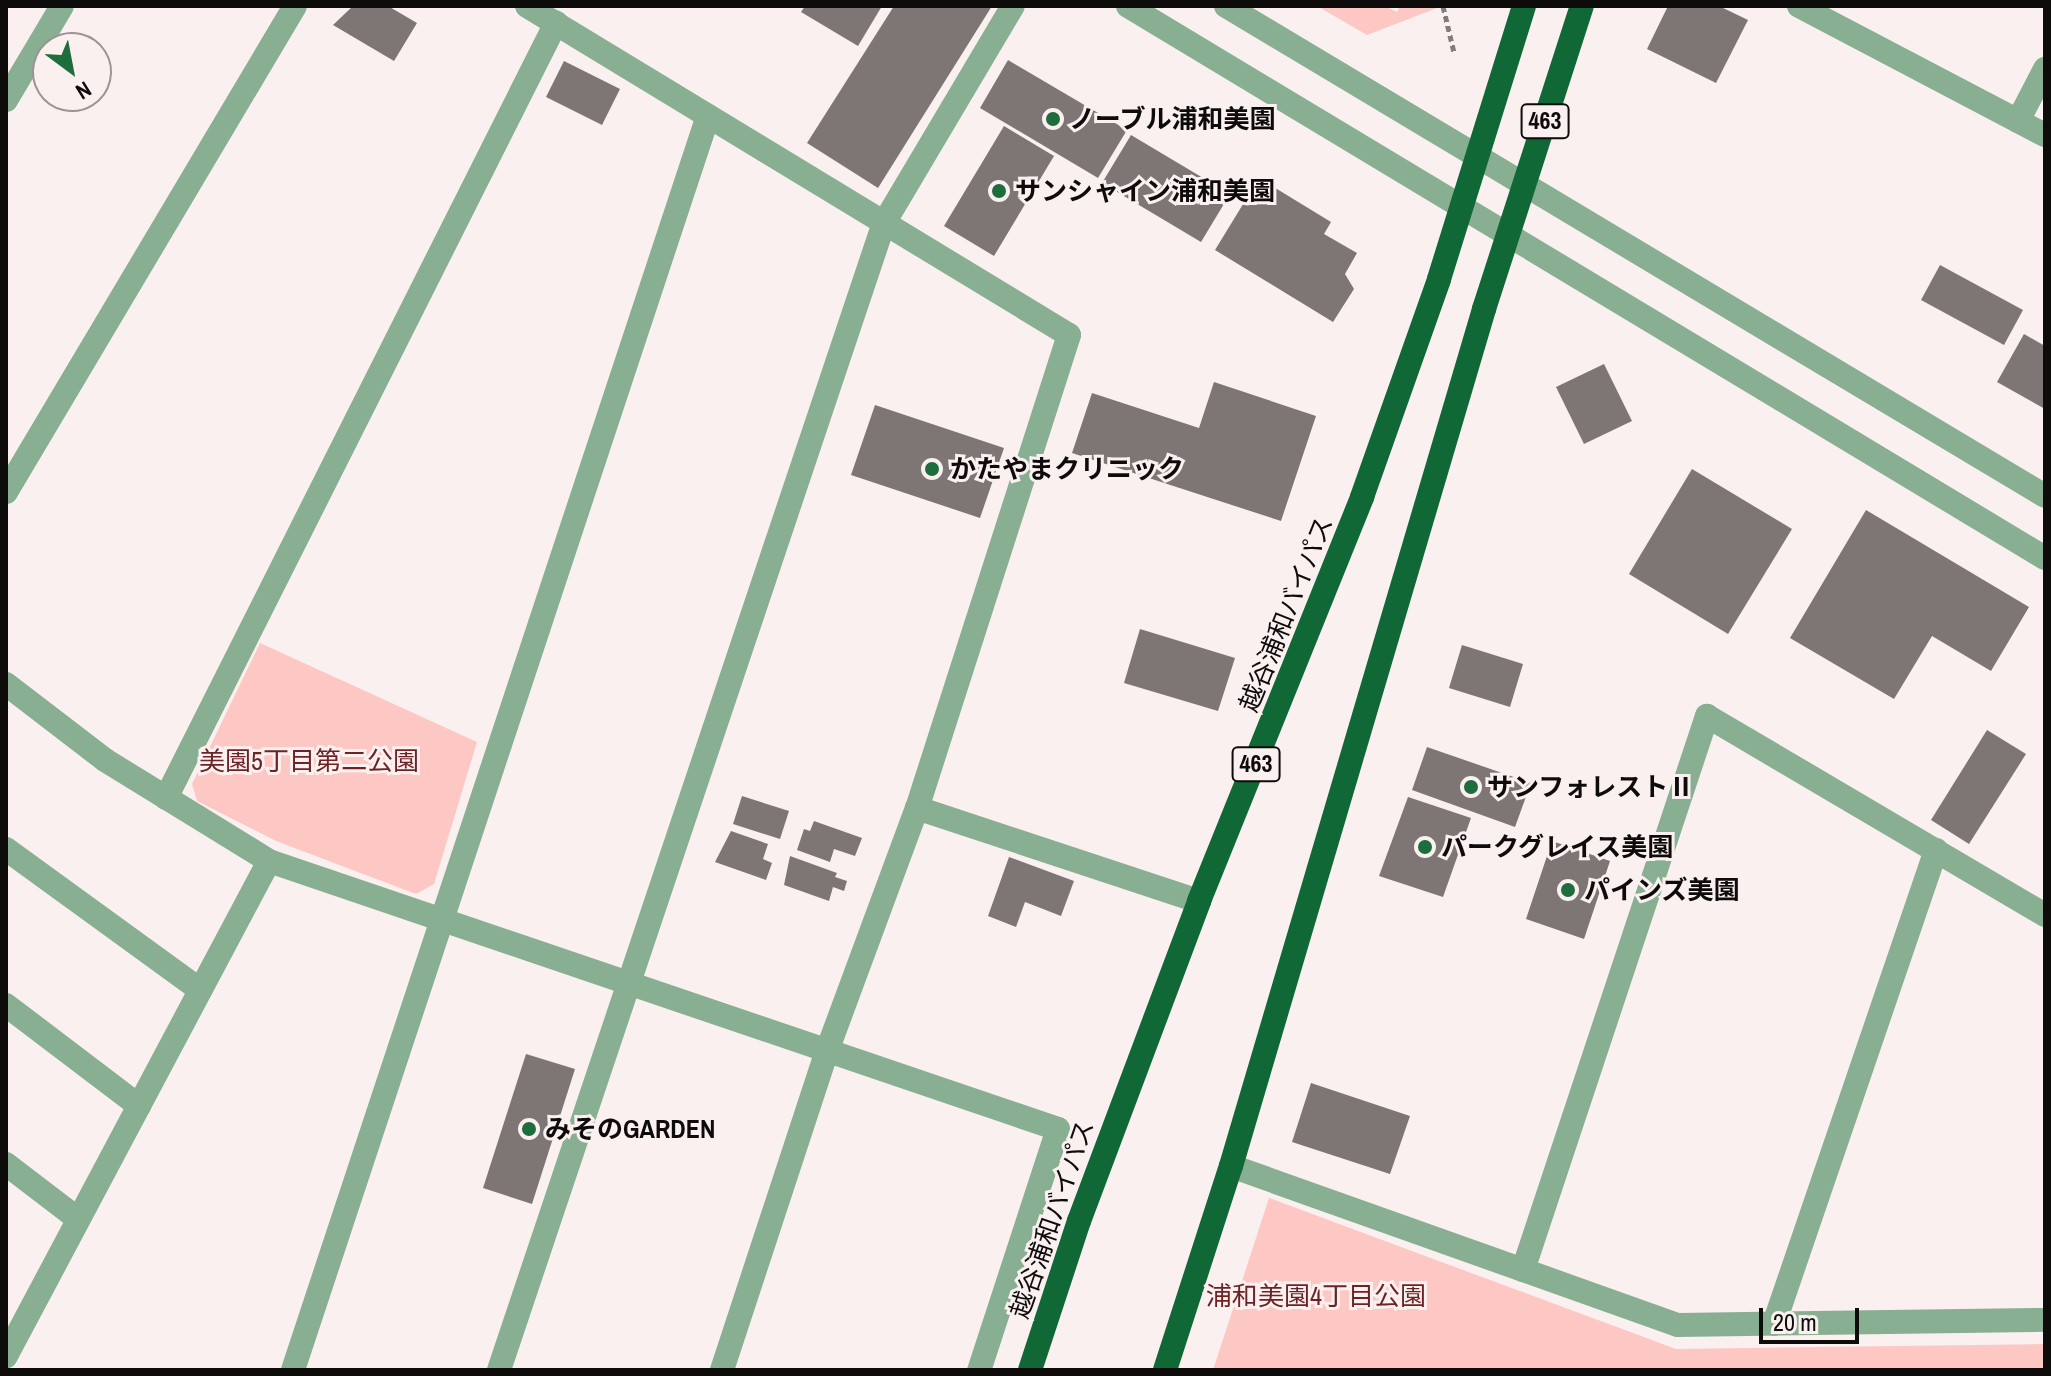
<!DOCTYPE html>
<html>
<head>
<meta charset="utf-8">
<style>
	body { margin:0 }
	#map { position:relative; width:2051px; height:1376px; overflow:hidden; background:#faf0f0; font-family:"Archivo Narrow","Noto Sans JP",sans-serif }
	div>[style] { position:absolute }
	.green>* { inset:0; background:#fdc8c4 }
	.building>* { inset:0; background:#7e7675 }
	.path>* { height:5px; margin-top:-2.5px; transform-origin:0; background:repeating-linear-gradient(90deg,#837c7c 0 6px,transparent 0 10px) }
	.minor>* { height:24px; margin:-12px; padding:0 12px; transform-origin:12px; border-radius:12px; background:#88af91 }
	.tertiary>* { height:24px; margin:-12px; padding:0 12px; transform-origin:12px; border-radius:12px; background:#88af91 }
	.trunk>* { height:24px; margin:-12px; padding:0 12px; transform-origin:12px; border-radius:12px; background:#106837 }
	.dots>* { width:22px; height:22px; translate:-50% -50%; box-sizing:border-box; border:4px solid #faf0f0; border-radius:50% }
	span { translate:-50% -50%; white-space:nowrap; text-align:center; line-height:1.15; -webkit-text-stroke:6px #faf0f0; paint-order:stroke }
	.shield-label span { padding:2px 6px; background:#faf0f0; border:2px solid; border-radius:6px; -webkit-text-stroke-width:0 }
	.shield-label { font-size:24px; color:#0e0b0b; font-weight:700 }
	.poi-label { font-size:26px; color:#0e0b0b; font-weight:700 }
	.left { translate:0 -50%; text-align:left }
	.street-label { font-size:26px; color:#0e0b0b }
	.park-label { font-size:26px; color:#6d2324 }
	.frame { position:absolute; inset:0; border:8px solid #0e0b0b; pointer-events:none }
	.north { position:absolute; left:32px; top:32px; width:80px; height:80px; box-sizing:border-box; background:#faf0f0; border:2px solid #9c9494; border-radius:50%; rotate:148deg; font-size:22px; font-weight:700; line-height:32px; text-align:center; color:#0e0b0b }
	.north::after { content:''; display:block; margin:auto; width:28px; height:36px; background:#1e6d3c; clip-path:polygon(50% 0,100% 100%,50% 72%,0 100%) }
	.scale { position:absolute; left:1759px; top:1308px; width:100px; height:36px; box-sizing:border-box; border:4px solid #0e0b0b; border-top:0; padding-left:10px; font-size:24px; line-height:28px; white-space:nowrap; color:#0e0b0b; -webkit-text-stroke:6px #faf0f0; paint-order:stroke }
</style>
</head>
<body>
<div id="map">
	<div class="green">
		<i style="clip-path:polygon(1317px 6px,1385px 6px,1397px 12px,1400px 6px,1437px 8px,1367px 35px)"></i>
		<i style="clip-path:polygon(260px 643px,477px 742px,434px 884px,416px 894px,276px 841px,197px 801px,192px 784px)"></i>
		<i style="clip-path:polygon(1269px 1198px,1676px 1349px,2045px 1344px,2045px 1370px,1213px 1370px)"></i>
	</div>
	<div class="building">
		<i style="clip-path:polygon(353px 6px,388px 6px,417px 23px,394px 61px,333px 25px)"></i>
		<i style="clip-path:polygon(805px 6px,882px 6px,858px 46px,801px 12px)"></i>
		<i style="clip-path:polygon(894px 6px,992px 6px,878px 188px,807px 143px)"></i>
		<i style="clip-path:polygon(1668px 6px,1719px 6px,1748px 20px,1716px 83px,1647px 49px)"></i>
		<i style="clip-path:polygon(1008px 60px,1127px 130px,1098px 178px,980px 108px)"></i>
		<i style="clip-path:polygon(564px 61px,620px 89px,602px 125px,546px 97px)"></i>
		<i style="clip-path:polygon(1004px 126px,1054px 156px,994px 256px,944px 226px)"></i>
		<i style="clip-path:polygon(1131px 135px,1230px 194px,1201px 242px,1102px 183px)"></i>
		<i style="clip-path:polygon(1259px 178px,1331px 222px,1324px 234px,1357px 253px,1345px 274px,1354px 289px,1333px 322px,1215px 250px)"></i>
		<i style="clip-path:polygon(1940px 265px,2023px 310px,2004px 345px,1921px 300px)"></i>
		<i style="clip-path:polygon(2024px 334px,2045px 346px,2045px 409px,1997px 382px)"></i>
		<i style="clip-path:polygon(1604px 364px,1632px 421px,1584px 444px,1556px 387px)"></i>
		<i style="clip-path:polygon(1214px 382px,1316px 416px,1281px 521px,1072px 453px,1092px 393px,1199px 428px)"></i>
		<i style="clip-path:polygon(875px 405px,1004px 448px,980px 518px,851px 475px)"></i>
		<i style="clip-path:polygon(1692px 469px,1792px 529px,1728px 634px,1629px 574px)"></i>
		<i style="clip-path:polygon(1866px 510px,2029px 607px,1991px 671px,1932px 636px,1894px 699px,1790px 638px)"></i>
		<i style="clip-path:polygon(1140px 629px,1235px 658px,1218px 711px,1124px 683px)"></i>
		<i style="clip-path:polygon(1462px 645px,1523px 664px,1510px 707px,1449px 688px)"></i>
		<i style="clip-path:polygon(1987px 730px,2026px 754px,1969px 844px,1931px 820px)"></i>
		<i style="clip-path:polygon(1427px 747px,1531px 783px,1515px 827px,1412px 790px)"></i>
		<i style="clip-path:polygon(742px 796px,789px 811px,780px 839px,733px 824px)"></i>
		<i style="clip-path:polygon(1408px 797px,1471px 818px,1443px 897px,1379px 876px)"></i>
		<i style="clip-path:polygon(814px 821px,862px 838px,855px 856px,834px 849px,830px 862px,797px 850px,804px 829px,810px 831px)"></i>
		<i style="clip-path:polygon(731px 831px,768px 844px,763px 859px,772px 863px,766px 880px,715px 862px)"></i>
		<i style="clip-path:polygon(1552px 841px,1610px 861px,1584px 939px,1526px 919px)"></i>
		<i style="clip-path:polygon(790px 856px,837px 873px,835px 877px,847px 881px,844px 891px,833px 887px,829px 901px,784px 885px)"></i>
		<i style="clip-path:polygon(1009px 857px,1074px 881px,1061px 916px,1025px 902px,1016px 927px,988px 916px)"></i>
		<i style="clip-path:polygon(526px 1054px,575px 1069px,532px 1204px,483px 1188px)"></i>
		<i style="clip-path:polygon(1311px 1083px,1410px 1116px,1390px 1174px,1292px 1142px)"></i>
	</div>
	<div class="path">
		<i style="left:1443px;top:6px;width:47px;rotate:76.6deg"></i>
	</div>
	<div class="minor">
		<i style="left:527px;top:6px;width:634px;rotate:31.26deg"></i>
		<i style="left:1069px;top:335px;width:497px;rotate:107.8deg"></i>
		<i style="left:917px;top:808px;width:297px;rotate:18.3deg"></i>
		<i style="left:1799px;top:6px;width:278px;rotate:27.7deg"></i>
		<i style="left:6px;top:100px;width:109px;rotate:-59.2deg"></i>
		<i style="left:2018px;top:121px;width:59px;rotate:-62.6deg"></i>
		<i style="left:6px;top:492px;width:565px;rotate:-59.26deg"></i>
		<i style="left:6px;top:684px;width:125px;rotate:37.5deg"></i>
		<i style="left:105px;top:760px;width:193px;rotate:31.6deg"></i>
		<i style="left:269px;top:861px;width:561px;rotate:117.98deg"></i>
		<i style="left:166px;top:798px;width:868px;rotate:-63.29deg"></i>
		<i style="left:6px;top:849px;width:240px;rotate:36deg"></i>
		<i style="left:269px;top:861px;width:833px;rotate:18.76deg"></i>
		<i style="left:1058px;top:1129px;width:254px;rotate:108.1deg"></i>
		<i style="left:6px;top:1005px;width:167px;rotate:37.2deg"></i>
		<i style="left:6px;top:1164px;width:91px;rotate:37.4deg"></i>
		<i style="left:1231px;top:1166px;width:474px;rotate:19.6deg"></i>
		<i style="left:1678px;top:1325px;width:367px;rotate:-0.8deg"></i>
		<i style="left:1523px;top:1270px;width:584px;rotate:-71.63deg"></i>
		<i style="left:1707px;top:716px;width:392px;rotate:30.5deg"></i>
		<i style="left:1774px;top:1324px;width:501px;rotate:-71.13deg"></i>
		<i style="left:293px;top:1370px;width:1321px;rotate:-71.69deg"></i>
		<i style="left:499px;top:1370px;width:1210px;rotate:-71.45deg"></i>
		<i style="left:884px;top:223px;width:252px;rotate:-59.3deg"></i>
		<i style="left:722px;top:1370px;width:336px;rotate:-71.8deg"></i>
		<i style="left:827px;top:1051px;width:259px;rotate:-69.7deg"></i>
	</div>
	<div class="tertiary">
		<i style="left:1128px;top:6px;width:1070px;rotate:31.05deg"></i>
		<i style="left:1226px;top:6px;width:954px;rotate:30.89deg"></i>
	</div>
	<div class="trunk">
		<i style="left:1030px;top:1370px;width:157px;rotate:-71.8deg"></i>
		<i style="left:1079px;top:1221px;width:342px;rotate:-69.4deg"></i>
		<i style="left:1199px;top:901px;width:436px;rotate:-68deg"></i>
		<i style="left:1362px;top:497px;width:231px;rotate:-70.5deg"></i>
		<i style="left:1439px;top:279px;width:286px;rotate:-72.7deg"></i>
		<i style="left:1165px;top:1370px;width:214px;rotate:-72.1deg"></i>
		<i style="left:1231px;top:1166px;width:894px;rotate:-73.55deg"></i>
		<i style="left:1484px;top:309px;width:318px;rotate:-72.1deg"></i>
	</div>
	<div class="dots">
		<i style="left:1053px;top:119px;background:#1e6d3c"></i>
		<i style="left:999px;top:191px;background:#1e6d3c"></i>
		<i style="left:932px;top:469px;background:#1e6d3c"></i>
		<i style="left:1471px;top:787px;background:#1e6d3c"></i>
		<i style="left:1425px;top:847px;background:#1e6d3c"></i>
		<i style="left:1568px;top:890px;background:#1e6d3c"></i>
		<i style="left:529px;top:1129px;background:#1e6d3c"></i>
	</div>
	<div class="shield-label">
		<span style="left:1545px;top:121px">463</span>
		<span style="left:1256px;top:764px">463</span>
	</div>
	<div class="poi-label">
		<span class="left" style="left:1069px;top:119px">ノーブル浦和美園</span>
		<span class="left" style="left:1015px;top:191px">サンシャイン浦和美園</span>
		<span class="left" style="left:950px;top:469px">かたやまクリニック</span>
		<span class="left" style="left:1487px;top:787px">サンフォレストⅡ</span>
		<span class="left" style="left:1441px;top:847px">パークグレイス美園</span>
		<span class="left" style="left:1584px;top:890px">パインズ美園</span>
		<span class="left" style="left:545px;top:1129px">みそのGARDEN</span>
	</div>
	<div class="street-label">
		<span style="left:1286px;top:614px;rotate:-68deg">越谷浦和バイパス</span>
		<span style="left:1052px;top:1219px;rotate:-71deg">越谷浦和バイパス</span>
	</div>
	<div class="park-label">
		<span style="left:309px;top:761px">美園5丁目第二公園</span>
		<span style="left:1316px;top:1296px">浦和美園4丁目公園</span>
	</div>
	<div class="frame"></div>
	<div class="north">N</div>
	<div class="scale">20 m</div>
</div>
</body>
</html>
